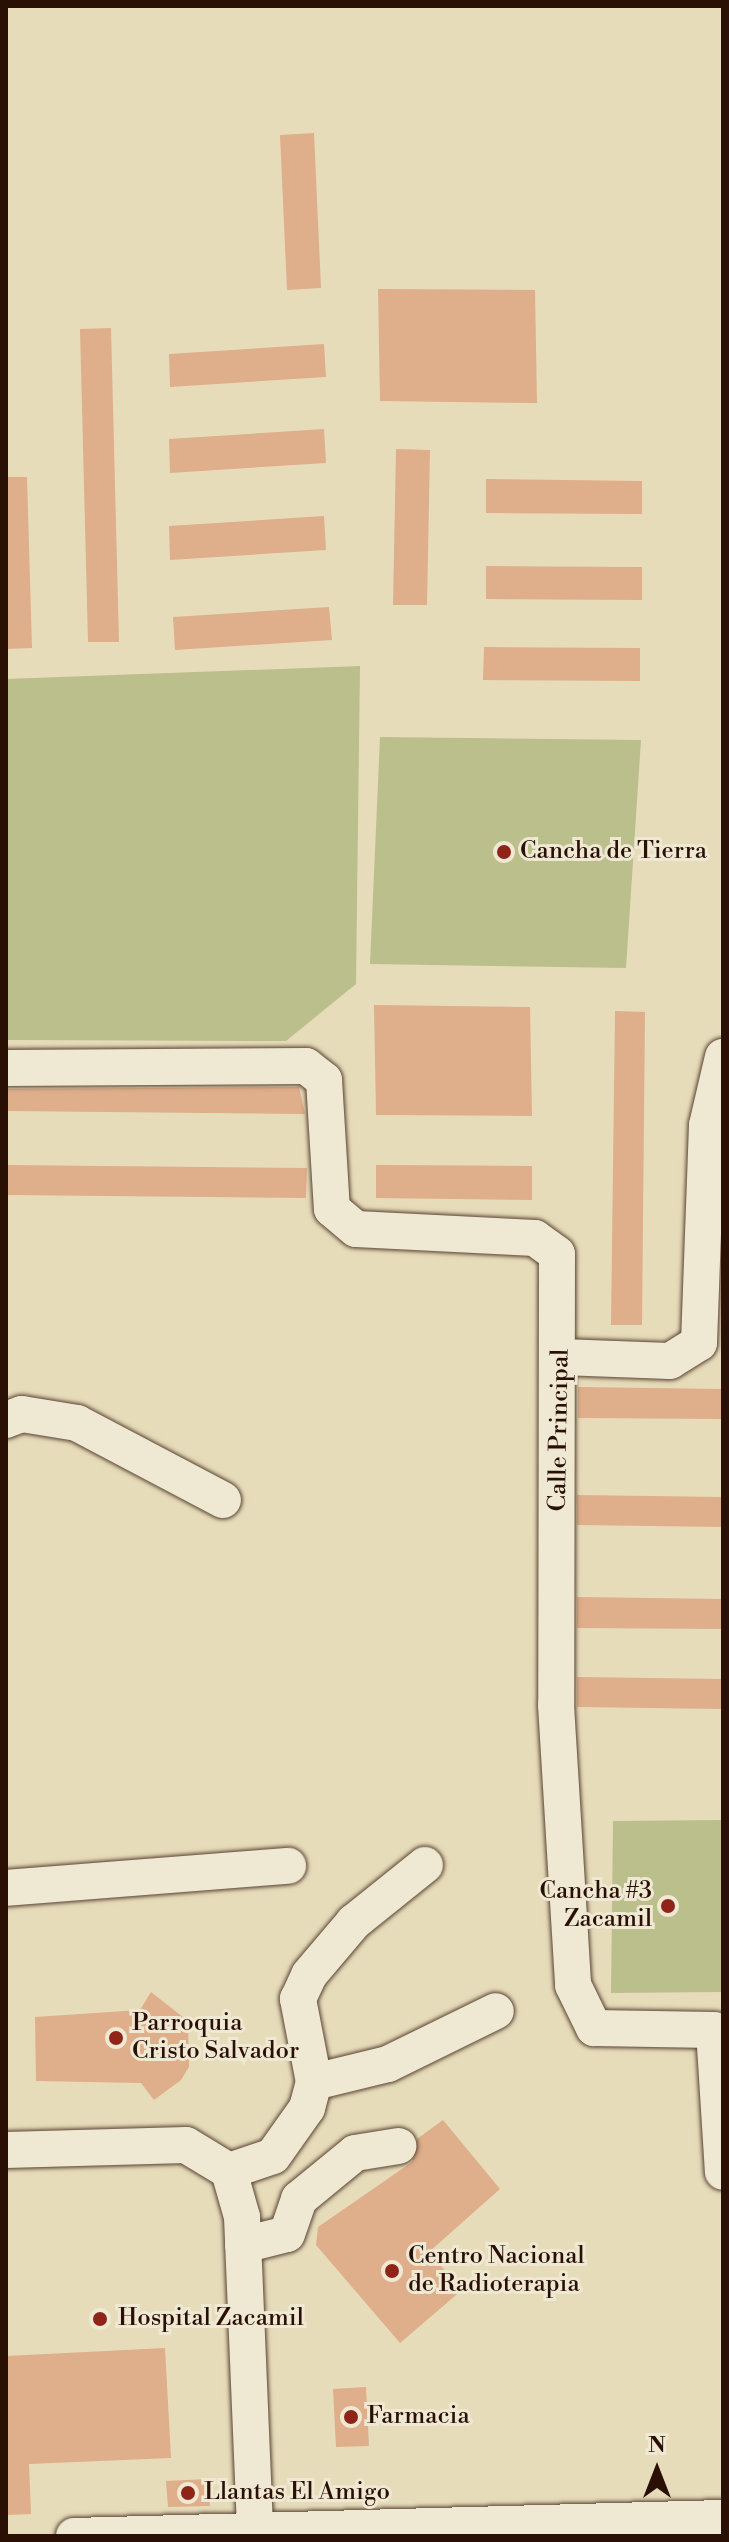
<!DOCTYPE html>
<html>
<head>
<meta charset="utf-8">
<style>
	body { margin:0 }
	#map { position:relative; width:729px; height:2542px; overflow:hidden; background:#e7dcba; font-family:"Libre Bodoni",serif }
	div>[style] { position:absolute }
	.green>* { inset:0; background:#bbbf8c }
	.building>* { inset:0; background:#dfae8a }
	.roads { filter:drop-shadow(0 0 2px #594332) drop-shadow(0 0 2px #594332) }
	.minor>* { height:36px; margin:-18px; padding:0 18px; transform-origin:18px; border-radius:18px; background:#efe8d2 }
	.dots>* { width:22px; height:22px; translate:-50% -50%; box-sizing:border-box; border:4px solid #efe8d2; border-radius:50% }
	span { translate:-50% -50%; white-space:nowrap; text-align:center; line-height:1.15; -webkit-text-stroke:6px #efe8d2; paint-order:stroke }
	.poi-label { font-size:24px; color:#2a1004 }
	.left { translate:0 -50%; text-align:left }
	.right { translate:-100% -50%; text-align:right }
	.street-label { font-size:24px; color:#2a1004 }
	.frame { position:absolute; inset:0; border:8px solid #2a1004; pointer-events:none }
	.north { position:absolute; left:617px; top:2430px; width:80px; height:80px; -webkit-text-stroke:6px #efe8d2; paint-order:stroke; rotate:0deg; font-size:22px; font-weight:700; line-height:32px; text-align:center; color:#2a1004 }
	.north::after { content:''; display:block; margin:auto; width:28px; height:36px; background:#2a1004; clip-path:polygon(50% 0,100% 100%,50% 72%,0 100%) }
</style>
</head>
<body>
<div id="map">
	<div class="green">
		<i style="clip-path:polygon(360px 666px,356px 984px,286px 1041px,6px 1040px,6px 679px)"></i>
		<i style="clip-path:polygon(380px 737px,641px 740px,626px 968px,370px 964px)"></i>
		<i style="clip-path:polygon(723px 1820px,723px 1992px,611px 1993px,613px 1821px)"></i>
	</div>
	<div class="building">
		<i style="clip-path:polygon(314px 133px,321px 288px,287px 290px,280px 135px)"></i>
		<i style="clip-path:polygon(378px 289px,535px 290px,537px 403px,380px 401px)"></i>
		<i style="clip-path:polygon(111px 328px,119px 642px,88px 642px,80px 329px)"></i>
		<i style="clip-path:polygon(324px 344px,326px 377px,170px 387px,169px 354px)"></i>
		<i style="clip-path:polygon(324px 429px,326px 463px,170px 473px,169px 439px)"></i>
		<i style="clip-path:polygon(396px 449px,430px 450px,427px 605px,393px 605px)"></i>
		<i style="clip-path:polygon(6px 477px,27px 477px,32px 648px,6px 649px)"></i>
		<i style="clip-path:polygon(486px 479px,642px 481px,642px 514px,486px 513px)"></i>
		<i style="clip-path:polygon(324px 516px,326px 550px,170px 560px,169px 526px)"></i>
		<i style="clip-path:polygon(486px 566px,642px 567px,642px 600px,486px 599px)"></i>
		<i style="clip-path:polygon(329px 607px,332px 640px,175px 650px,173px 617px)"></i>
		<i style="clip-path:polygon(484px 647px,640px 648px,640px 681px,483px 680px)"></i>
		<i style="clip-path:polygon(374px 1005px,530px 1007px,532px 1116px,376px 1115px)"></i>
		<i style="clip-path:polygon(615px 1011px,645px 1012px,642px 1325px,611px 1325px)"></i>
		<i style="clip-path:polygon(299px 1087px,305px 1114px,6px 1111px,6px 1089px)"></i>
		<i style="clip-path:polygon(6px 1165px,307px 1168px,306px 1198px,6px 1195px)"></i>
		<i style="clip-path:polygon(376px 1165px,532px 1166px,532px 1200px,376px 1198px)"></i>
		<i style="clip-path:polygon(578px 1387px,723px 1389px,723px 1419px,578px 1418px)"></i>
		<i style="clip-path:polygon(577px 1495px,723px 1497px,723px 1527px,577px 1525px)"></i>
		<i style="clip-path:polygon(577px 1597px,723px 1599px,723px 1629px,577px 1628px)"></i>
		<i style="clip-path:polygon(577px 1677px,723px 1679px,723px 1709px,577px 1707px)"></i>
		<i style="clip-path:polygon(151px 1992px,188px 2021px,189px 2067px,181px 2080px,154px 2100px,141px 2083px,36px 2081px,35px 2017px,140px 2010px)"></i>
		<i style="clip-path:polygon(443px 2120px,500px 2189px,429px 2252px,462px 2290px,400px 2343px,316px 2245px,318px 2227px,412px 2162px,417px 2139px)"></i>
		<i style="clip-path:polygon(165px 2348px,171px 2458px,29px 2464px,31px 2514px,6px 2515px,6px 2356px)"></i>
		<i style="clip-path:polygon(366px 2387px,369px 2446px,336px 2447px,333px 2389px)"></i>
		<i style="clip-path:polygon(208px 2479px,210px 2506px,168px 2507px,166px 2481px)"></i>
	</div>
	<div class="roads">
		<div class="minor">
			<i style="left:6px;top:1068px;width:300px;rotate:-0.4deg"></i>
			<i style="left:306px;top:1066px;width:23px;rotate:38deg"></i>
			<i style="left:324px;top:1080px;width:129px;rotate:86.5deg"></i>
			<i style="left:332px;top:1209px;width:31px;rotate:40deg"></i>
			<i style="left:356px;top:1229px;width:179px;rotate:2.9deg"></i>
			<i style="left:535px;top:1238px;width:27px;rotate:36deg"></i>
			<i style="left:557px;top:1254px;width:451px;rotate:90.1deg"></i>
			<i style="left:556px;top:1705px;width:281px;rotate:86.5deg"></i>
			<i style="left:573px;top:1985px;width:48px;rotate:64deg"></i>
			<i style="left:594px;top:2028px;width:120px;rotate:1deg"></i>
			<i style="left:714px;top:2030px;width:142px;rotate:86.4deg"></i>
			<i style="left:561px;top:1357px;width:109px;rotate:2.1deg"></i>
			<i style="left:670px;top:1361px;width:34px;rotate:-32deg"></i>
			<i style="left:699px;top:1343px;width:218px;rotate:-87.9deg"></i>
			<i style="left:707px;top:1125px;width:70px;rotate:-76.8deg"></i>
			<i style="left:6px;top:1420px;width:17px;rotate:-21deg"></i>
			<i style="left:22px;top:1414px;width:56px;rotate:9.3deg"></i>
			<i style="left:77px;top:1423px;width:165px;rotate:27.8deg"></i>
			<i style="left:6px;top:1888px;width:283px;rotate:-4.5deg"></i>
			<i style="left:314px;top:2082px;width:76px;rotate:-13.7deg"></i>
			<i style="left:388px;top:2064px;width:120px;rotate:-26.1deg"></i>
			<i style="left:6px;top:2150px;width:180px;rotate:-1.6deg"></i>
			<i style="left:186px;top:2145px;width:50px;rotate:31.2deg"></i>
			<i style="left:229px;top:2171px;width:48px;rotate:74.2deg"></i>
			<i style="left:242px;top:2217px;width:313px;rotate:87.6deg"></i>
			<i style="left:229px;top:2171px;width:46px;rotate:-18.8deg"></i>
			<i style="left:273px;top:2156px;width:59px;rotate:-54.7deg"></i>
			<i style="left:307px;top:2108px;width:27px;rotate:-75deg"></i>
			<i style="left:314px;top:2082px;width:85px;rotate:-100.9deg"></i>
			<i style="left:298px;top:1999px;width:26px;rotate:-65deg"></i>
			<i style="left:309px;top:1975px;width:70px;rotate:-49.7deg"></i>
			<i style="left:354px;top:1922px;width:91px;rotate:-38.8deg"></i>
			<i style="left:243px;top:2245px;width:45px;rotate:-14deg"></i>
			<i style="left:287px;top:2234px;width:37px;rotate:-71deg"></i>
			<i style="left:299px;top:2199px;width:72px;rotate:-39.4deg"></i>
			<i style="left:355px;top:2153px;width:44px;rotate:-9.2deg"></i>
			<i style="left:74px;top:2536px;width:649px;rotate:-1.59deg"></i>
		</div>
	</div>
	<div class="dots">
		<i style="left:504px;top:852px;background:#8f2418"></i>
		<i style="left:668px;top:1906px;background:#8f2418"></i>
		<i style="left:116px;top:2038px;background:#8f2418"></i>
		<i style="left:392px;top:2271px;background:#8f2418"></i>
		<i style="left:100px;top:2319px;background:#8f2418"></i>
		<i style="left:351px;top:2417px;background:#8f2418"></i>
		<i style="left:188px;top:2493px;background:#8f2418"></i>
	</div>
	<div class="poi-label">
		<span class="left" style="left:520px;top:852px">Cancha de Tierra</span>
		<span class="right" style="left:652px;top:1906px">Cancha #3<br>Zacamil</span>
		<span class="left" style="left:132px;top:2038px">Parroquia<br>Cristo Salvador</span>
		<span class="left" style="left:408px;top:2271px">Centro Nacional<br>de Radioterapia</span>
		<span class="left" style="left:118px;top:2319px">Hospital Zacamil</span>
		<span class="left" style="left:367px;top:2417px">Farmacia</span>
		<span class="left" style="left:204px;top:2493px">Llantas El Amigo</span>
	</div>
	<div class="street-label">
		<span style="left:560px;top:1430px;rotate:-89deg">Calle Principal</span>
	</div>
	<div class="frame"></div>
	<div class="north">N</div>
</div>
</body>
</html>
